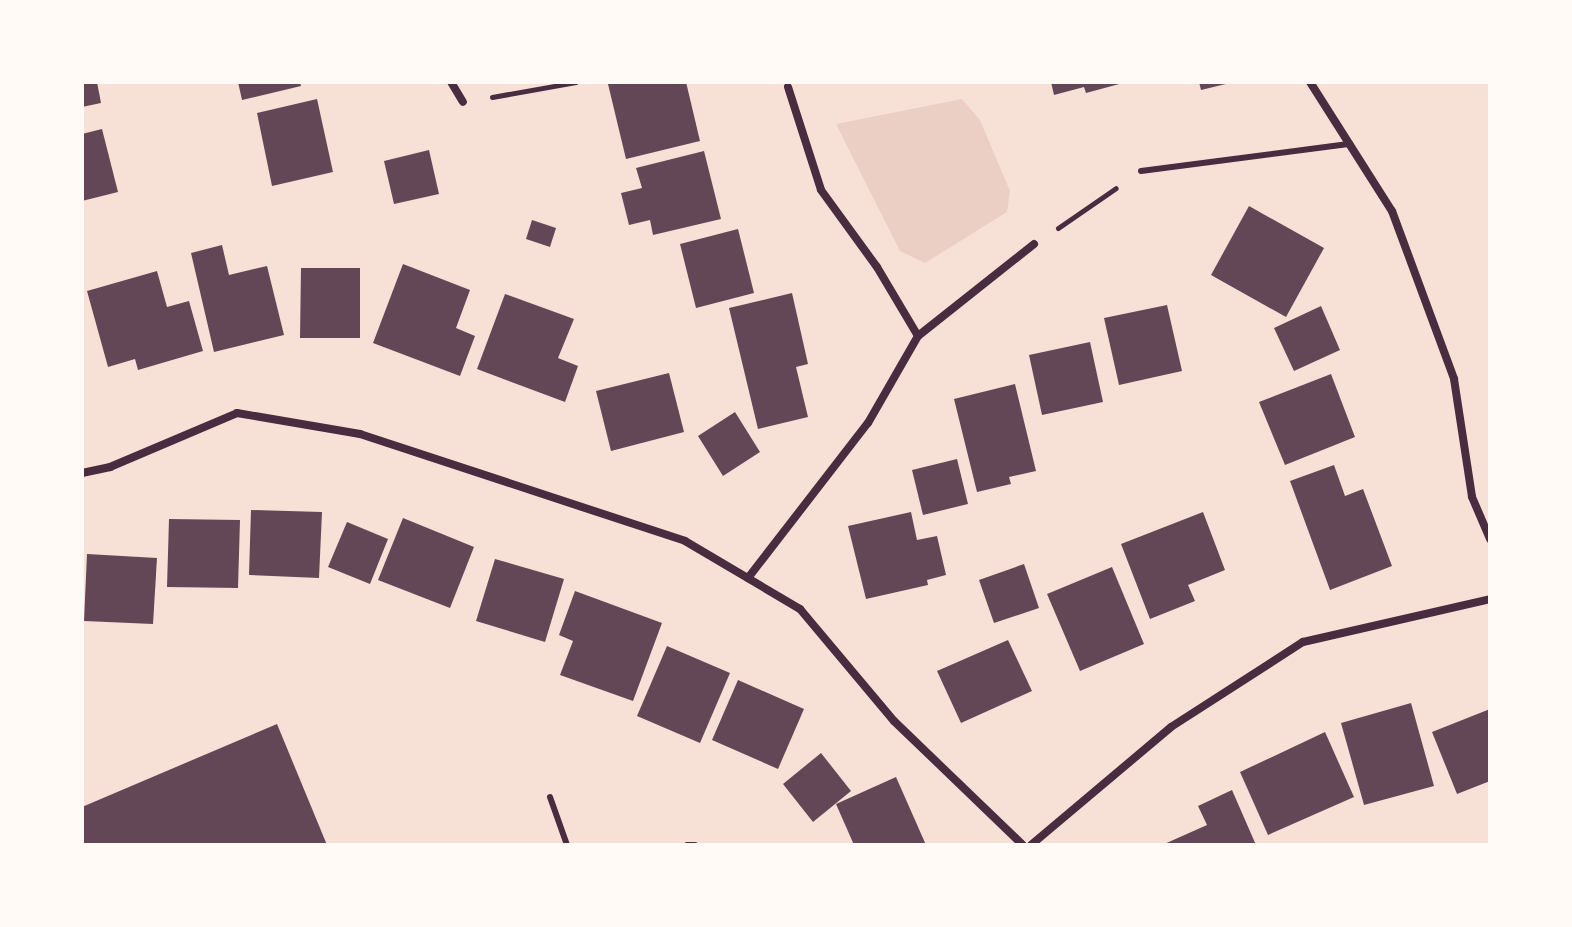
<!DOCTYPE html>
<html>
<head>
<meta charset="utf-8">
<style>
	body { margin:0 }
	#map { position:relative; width:1572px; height:927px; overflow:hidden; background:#f7e1d7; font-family:Ubuntu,sans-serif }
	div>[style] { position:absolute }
	.green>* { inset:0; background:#ebcfc5 }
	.building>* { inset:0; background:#644757 }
	.path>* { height:5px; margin:-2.5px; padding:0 2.5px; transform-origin:2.5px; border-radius:2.5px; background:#4a2c40 }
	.service>* { height:6px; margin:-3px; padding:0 3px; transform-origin:3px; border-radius:3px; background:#4a2c40 }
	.minor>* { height:8px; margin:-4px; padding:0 4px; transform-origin:4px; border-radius:4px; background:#4a2c40 }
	span { translate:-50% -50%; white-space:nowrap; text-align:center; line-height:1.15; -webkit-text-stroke:8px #fffaf5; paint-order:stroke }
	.frame { position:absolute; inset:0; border:84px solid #fffaf5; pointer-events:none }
</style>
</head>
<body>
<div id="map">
	<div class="green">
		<i style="clip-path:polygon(962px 99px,980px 120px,1010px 191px,1007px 212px,925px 263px,900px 251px,836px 124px)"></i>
	</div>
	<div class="building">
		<i style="clip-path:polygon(82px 82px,97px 82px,101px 103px,82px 107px)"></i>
		<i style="clip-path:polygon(238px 82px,300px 82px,301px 86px,242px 100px)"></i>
		<i style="clip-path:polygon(616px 82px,686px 82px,700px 141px,626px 159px,608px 84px)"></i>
		<i style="clip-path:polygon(1051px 82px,1123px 82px,1123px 83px,1086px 93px,1084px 87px,1054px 95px)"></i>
		<i style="clip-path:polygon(1199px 82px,1230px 82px,1230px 83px,1201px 90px)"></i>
		<i style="clip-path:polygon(317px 99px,333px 172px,272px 186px,257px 113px)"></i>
		<i style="clip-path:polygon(102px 129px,118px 192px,82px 201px,82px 134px)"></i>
		<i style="clip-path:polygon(429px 150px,439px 194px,394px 204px,384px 161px)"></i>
		<i style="clip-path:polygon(704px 151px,721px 219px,653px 235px,650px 220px,629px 225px,621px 193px,642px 188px,636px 168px)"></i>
		<i style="clip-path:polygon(1249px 206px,1324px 248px,1286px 317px,1211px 275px)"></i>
		<i style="clip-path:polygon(532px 220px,556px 228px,550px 247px,526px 239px)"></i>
		<i style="clip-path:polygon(738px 229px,754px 293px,696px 308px,680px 244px)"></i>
		<i style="clip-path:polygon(222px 245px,229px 275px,267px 266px,284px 335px,214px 352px,191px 253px)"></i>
		<i style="clip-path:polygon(403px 264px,470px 290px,456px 328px,475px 336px,460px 376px,373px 343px)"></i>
		<i style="clip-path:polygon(301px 268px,360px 268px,360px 338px,300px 338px)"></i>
		<i style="clip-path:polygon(157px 271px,167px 307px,189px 301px,203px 351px,138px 370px,135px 359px,108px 367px,87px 291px)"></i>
		<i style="clip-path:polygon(792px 293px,808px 364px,796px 367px,808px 417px,758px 429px,729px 308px)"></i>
		<i style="clip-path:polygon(505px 294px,574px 319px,558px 358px,578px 366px,565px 402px,477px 369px)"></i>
		<i style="clip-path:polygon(1167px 305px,1182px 371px,1119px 385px,1104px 318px)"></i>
		<i style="clip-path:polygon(1321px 306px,1340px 350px,1294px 371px,1274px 328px)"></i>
		<i style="clip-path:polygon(1090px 342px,1103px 402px,1042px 415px,1029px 355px)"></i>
		<i style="clip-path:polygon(669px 373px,684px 432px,611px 451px,596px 391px)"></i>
		<i style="clip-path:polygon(1331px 374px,1355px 437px,1285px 465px,1259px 402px)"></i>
		<i style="clip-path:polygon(1015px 384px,1036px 471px,1009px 477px,1011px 484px,977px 492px,954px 399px)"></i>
		<i style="clip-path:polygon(735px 412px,760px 452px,723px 476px,698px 436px)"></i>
		<i style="clip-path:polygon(957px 459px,968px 504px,923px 515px,912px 470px)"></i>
		<i style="clip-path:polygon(1334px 465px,1345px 496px,1363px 489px,1392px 566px,1330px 590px,1290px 481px)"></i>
		<i style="clip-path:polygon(251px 510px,322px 512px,319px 578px,249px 575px)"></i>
		<i style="clip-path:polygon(911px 512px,917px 540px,937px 536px,946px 575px,927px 580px,928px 585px,866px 599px,848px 526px)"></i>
		<i style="clip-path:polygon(1203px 512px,1225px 570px,1188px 585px,1195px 601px,1150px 619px,1121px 544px)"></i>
		<i style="clip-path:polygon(403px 518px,474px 547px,450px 608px,378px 580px)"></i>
		<i style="clip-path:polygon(169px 519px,240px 520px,238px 588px,167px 587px)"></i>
		<i style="clip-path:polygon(347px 522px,388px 539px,370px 584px,328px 567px)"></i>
		<i style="clip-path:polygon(87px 554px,157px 558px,153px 624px,84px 621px)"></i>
		<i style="clip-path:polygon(495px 559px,564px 579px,545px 642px,476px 621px)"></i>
		<i style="clip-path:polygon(1024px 564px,1039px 608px,994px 623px,979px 580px)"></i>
		<i style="clip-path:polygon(1112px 567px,1144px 644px,1080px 671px,1047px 594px)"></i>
		<i style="clip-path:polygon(575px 591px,662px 623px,633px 701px,560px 675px,573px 641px,559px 635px)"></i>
		<i style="clip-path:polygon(1008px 640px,1032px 691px,961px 723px,937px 671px)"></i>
		<i style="clip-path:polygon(667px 646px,730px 673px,700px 743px,637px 716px)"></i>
		<i style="clip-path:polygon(738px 680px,804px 709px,778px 769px,712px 740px)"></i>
		<i style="clip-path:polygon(1411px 703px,1434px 786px,1364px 805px,1341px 723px)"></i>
		<i style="clip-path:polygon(1490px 709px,1490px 781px,1457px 794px,1432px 732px)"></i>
		<i style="clip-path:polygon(277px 724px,327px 845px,82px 845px,82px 807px)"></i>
		<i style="clip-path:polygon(1325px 732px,1354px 797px,1268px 835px,1240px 772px)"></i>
		<i style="clip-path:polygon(821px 753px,851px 791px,813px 822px,783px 784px)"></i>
		<i style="clip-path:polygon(896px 777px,926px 845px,854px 845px,836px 804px)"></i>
		<i style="clip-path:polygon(1232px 790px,1256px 845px,1162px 845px,1207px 825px,1198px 806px)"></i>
	</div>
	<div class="path">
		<i style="left:492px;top:97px;width:85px;rotate:-10.1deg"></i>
		<i style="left:1058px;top:228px;width:70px;rotate:-34.6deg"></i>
	</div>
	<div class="service">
		<i style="left:1141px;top:171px;width:211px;rotate:-7.4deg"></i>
		<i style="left:550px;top:797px;width:51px;rotate:70.5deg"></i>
		<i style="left:687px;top:845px;width:8px"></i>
	</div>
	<div class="minor">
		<i style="left:451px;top:82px;width:23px;rotate:59deg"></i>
		<i style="left:1310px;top:82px;width:153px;rotate:57.6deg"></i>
		<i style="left:1392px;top:211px;width:179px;rotate:69.7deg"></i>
		<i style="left:1454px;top:379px;width:119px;rotate:81.3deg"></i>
		<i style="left:1472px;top:497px;width:46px;rotate:66.8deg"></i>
		<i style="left:788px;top:87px;width:108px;rotate:72.2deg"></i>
		<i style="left:821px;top:190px;width:95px;rotate:54deg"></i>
		<i style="left:877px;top:267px;width:80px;rotate:59.3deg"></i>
		<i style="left:918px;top:336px;width:148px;rotate:-38.4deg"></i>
		<i style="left:82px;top:473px;width:29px;rotate:-12deg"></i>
		<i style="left:110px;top:467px;width:138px;rotate:-23deg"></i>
		<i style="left:237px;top:413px;width:125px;rotate:9.7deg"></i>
		<i style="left:360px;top:434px;width:342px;rotate:18.2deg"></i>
		<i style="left:685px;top:541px;width:134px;rotate:30.6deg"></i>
		<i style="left:800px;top:609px;width:146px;rotate:50deg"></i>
		<i style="left:894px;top:721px;width:179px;rotate:43.9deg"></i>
		<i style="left:748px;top:578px;width:196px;rotate:-52.3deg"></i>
		<i style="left:868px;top:423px;width:100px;rotate:-60.1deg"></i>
		<i style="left:1031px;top:845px;width:183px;rotate:-40.1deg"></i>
		<i style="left:1171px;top:727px;width:157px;rotate:-32.8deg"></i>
		<i style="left:1303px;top:642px;width:192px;rotate:-12.9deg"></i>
	</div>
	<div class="frame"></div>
</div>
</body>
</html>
